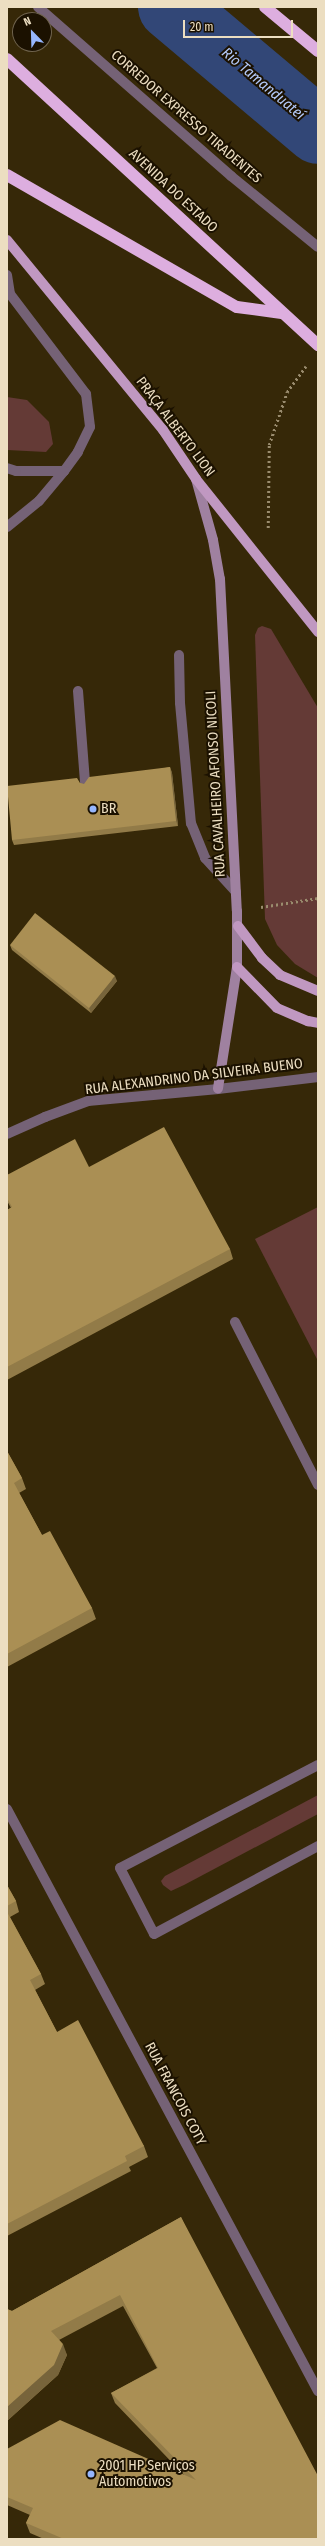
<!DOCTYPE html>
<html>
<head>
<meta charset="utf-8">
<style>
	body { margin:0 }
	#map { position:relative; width:325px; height:2546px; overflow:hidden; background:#362808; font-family:"Fira Sans Condensed",sans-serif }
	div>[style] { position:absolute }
	.green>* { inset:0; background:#643a36 }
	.river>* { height:66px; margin:-33px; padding:0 33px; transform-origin:33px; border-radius:33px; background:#324777 }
	.path>* { height:2.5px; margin-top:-1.25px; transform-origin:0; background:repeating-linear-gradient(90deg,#9a8c6e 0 2px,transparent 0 5px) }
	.lane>* { height:10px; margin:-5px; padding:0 5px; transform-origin:5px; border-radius:5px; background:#756276 }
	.street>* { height:10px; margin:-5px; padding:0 5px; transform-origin:5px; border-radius:5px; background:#756276 }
	.secondary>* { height:10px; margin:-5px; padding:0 5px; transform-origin:5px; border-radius:5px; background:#9f81a0 }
	.primary>* { height:10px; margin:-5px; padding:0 5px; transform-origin:5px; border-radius:5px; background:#c098c1 }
	.highway>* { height:12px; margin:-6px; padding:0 6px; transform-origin:6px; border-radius:6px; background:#ddaedf }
	.wall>* { inset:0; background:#927b48 }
	.shaded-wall>* { inset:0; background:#77643b }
	.building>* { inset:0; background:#aa8f54 }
	.dots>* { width:11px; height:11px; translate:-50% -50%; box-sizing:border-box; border:2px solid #1b1100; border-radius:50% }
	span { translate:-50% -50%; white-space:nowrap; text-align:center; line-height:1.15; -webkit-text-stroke:4px #1b1100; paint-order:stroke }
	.street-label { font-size:14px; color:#ecdec1 }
	.poi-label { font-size:14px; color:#ecdec1 }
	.left { translate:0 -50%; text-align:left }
	.water-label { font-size:15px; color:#b3c9f8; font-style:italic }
	.frame { position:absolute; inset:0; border:8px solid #ecdec1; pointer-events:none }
	.north { position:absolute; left:12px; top:12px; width:40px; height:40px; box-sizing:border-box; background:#1b1100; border:1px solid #6f634d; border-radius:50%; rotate:337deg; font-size:11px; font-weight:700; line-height:16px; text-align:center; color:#ecdec1 }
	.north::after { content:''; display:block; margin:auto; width:14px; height:18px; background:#96b6fd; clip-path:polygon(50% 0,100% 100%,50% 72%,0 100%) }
	.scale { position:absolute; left:183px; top:20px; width:110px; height:18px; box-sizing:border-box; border:2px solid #ecdec1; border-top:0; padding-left:5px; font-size:12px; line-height:14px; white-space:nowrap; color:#ecdec1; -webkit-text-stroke:3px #1b1100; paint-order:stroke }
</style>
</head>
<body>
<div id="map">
	<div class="green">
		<i style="clip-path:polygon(7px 397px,27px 400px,49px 422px,53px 444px,46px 452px,7px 450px)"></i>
		<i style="clip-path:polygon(262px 626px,271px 629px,318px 708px,318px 978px,295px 964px,277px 945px,265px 919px,255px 635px,258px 628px)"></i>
		<i style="clip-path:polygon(318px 1207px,318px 1361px,255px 1239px)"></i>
		<i style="clip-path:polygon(318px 1795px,318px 1814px,184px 1885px,171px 1891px,163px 1885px,161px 1881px,165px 1876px)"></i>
	</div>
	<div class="river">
		<i style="left:171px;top:7px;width:192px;rotate:40.1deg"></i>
	</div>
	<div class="path">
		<i style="left:268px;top:528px;width:83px;rotate:-89.3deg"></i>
		<i style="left:269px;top:445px;width:56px;rotate:-71.2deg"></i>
		<i style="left:287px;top:392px;width:32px;rotate:-54deg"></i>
		<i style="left:261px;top:907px;width:58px;rotate:-9deg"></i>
	</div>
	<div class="lane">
		<i style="left:38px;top:7px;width:257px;rotate:41.2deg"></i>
		<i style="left:231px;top:176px;width:112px;rotate:39.2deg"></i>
		<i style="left:7px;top:527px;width:41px;rotate:-39.1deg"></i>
		<i style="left:39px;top:501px;width:39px;rotate:-50deg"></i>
		<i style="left:179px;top:655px;width:48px;rotate:88.8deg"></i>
		<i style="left:180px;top:703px;width:121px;rotate:84.8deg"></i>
		<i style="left:191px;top:823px;width:38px;rotate:68deg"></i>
		<i style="left:205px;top:858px;width:46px;rotate:47.6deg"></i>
		<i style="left:78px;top:691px;width:92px;rotate:85.6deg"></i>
	</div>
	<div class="street">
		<i style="left:7px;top:275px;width:19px;rotate:81deg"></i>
		<i style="left:10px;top:294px;width:126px;rotate:52.8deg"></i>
		<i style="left:86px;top:394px;width:33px;rotate:83deg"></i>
		<i style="left:90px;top:427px;width:28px;rotate:116deg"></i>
		<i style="left:78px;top:452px;width:24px;rotate:126deg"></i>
		<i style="left:64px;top:471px;width:48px;rotate:180deg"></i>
		<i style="left:16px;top:471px;width:9px;rotate:-162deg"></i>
		<i style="left:7px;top:1134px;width:42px;rotate:-24.1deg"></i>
		<i style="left:45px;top:1117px;width:46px;rotate:-20.4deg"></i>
		<i style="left:88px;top:1101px;width:131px;rotate:-5.3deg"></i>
		<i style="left:218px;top:1089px;width:101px;rotate:-6.8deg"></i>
		<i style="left:235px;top:1322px;width:183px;rotate:63deg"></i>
		<i style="left:318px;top:1765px;width:223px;rotate:152.5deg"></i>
		<i style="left:120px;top:1868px;width:74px;rotate:62.7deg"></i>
		<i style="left:154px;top:1934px;width:186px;rotate:-28.2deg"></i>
		<i style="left:7px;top:1809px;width:660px;rotate:61.88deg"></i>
	</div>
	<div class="secondary">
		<i style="left:196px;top:479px;width:63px;rotate:74.4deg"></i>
		<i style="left:213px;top:540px;width:40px;rotate:80deg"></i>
		<i style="left:220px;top:579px;width:332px;rotate:87.1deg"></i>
		<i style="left:237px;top:911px;width:56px;rotate:90deg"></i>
		<i style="left:237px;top:967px;width:123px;rotate:98.9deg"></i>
	</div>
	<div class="primary">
		<i style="left:7px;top:240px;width:246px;rotate:50.6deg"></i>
		<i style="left:163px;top:430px;width:59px;rotate:56deg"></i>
		<i style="left:196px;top:479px;width:196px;rotate:51.4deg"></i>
		<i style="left:238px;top:926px;width:40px;rotate:53deg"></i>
		<i style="left:262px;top:958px;width:25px;rotate:43deg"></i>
		<i style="left:280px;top:975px;width:41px;rotate:22.8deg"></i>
		<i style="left:237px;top:967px;width:57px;rotate:45.7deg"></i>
		<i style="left:277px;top:1008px;width:34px;rotate:23deg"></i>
		<i style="left:308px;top:1021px;width:10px;rotate:11deg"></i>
	</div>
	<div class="highway">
		<i style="left:265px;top:7px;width:69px;rotate:39.7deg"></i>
		<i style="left:7px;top:59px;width:423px;rotate:42.6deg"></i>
		<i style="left:7px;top:175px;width:265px;rotate:29.9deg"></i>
		<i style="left:237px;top:307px;width:45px;rotate:7.6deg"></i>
	</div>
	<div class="wall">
		<i style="clip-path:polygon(170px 767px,172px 773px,178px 826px,14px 845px,12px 840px,80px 783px,84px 784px)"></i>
		<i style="clip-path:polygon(10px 945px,117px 981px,91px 1013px,12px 950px)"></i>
		<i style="clip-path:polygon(89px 1167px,230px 1249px,233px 1259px,7px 1380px,7px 1210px,11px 1208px,7px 1201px,7px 1175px)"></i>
		<i style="clip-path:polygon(7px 1451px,22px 1478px,26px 1489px,19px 1493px,42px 1535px,92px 1608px,96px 1619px,7px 1667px)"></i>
		<i style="clip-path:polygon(7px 1885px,16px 1901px,19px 1912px,10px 1917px,41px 1974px,45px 1984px,35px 1990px,57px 2032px,144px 2146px,148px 2157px,129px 2167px,131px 2171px,7px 2236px)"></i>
		<i style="clip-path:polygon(181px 2217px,318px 2539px,44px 2539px,30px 2533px,26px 2523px,30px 2515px,7px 2505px,7px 2449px,184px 2475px,115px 2403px,111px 2393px,157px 2368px,123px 2306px,59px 2340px,67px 2355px,58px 2375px,7px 2421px,7px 2309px,12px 2311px)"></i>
	</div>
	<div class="shaded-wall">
		<i style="clip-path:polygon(170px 767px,172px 773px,178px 826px,176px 821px)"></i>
		<i style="clip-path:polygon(115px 976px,117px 981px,91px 1013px,89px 1008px)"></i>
		<i style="clip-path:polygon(63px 2344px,67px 2355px,58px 2375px,7px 2421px,7px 2407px)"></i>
	</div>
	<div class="building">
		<i style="clip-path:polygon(170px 767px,176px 821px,12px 840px,7px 786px,77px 778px,80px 783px,84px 784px,89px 777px)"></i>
		<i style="clip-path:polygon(35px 913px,115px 976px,89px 1008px,10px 945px)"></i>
		<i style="clip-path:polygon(164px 1127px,230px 1249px,7px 1367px,7px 1210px,12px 1207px,7px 1198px,7px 1175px,75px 1139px,89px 1167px)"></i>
		<i style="clip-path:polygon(7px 1451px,22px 1478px,14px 1483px,42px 1535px,50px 1531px,92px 1608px,7px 1654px)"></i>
		<i style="clip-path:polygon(7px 1885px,16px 1901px,7px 1906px)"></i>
		<i style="clip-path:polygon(7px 1912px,41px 1974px,30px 1980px,57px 2032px,78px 2020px,144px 2146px,125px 2156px,127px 2161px,7px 2224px)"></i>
		<i style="clip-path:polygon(181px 2217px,318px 2476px,318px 2539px,64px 2539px,26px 2523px,33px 2508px,7px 2497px,7px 2449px,60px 2420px,196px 2480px,111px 2393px,158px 2368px,120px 2295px,51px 2331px,63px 2344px,54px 2365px,7px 2407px,7px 2309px,12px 2311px)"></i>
	</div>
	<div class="dots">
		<i style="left:93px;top:809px;background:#96b6fd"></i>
		<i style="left:91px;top:2474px;background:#96b6fd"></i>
	</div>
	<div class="street-label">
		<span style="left:186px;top:117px;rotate:41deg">CORREDOR EXPRESSO TIRADENTES</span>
		<span style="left:173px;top:191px;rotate:43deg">AVENIDA DO ESTADO</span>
		<span style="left:175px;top:427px;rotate:53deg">PRAÇA ALBERTO LION</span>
		<span style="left:216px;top:784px;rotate:-93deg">RUA CAVALHEIRO AFONSO NICOLI</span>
		<span style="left:194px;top:1077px;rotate:-7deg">RUA ALEXANDRINO DA SILVEIRA BUENO</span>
		<span style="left:175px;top:2094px;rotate:62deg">RUA FRANCOIS COTY</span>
	</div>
	<div class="poi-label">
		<span class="left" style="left:101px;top:809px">BR</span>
		<span class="left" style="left:99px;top:2474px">2001 HP Serviços<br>Automotivos</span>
	</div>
	<div class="water-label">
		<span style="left:263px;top:84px;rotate:40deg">Rio Tamanduateí</span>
	</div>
	<div class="frame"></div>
	<div class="north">N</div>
	<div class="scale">20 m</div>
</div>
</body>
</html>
